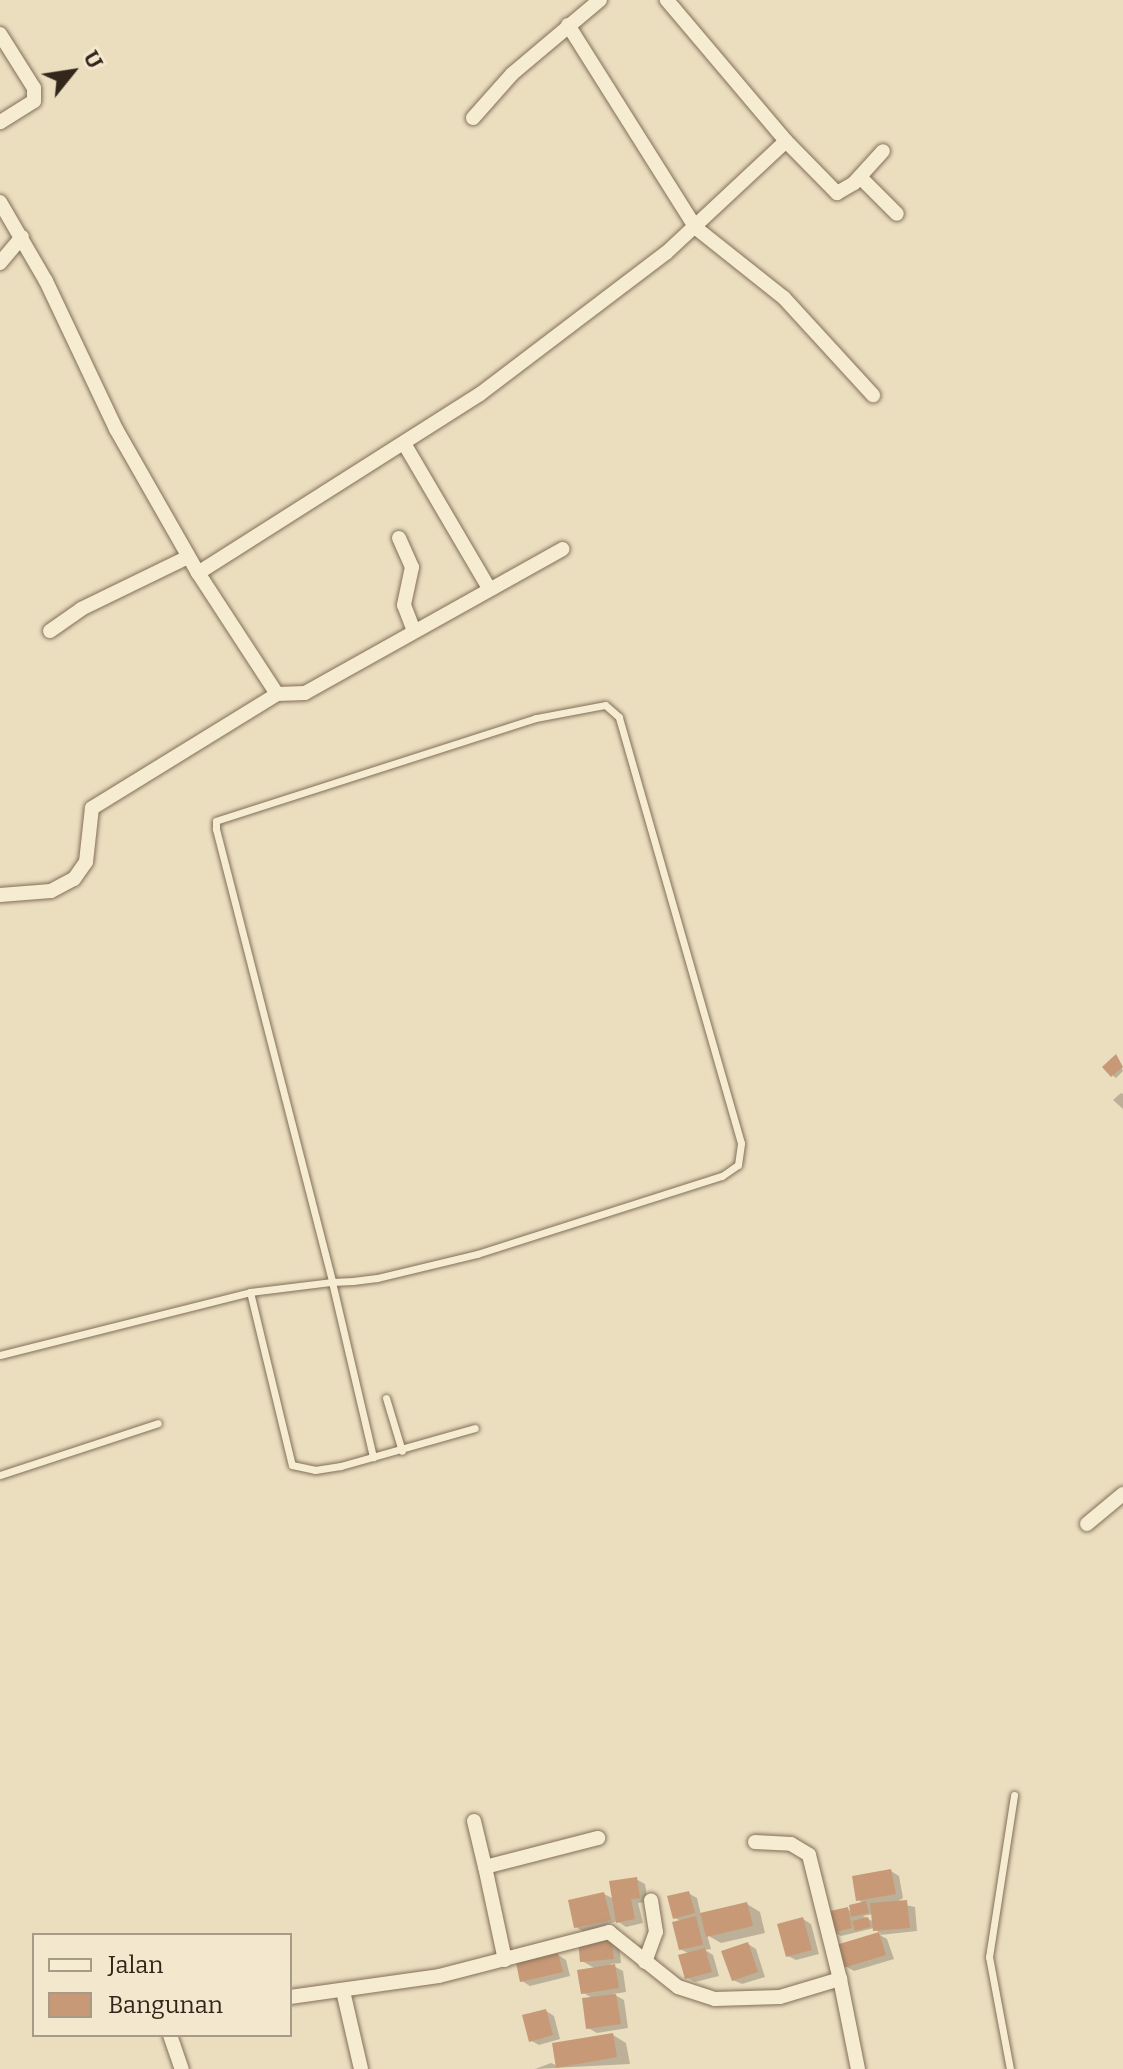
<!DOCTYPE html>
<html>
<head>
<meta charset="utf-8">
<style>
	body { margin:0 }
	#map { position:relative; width:1123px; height:2069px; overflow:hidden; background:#ebdebf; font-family:Bitter,serif }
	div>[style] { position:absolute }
	.shadow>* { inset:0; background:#0003 }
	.building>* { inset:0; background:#c79977 }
	.roads { filter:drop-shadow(0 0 2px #826f59) drop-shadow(0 0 2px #826f59) }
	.lane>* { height:7px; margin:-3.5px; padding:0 3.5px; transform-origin:3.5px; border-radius:3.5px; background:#f6ecd2 }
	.street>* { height:14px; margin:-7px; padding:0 7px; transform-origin:7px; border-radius:7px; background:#f6ecd2 }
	span { translate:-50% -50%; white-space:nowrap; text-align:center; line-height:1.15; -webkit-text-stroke:6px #f3e8ce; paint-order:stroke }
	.legend { position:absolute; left:32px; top:1933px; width:260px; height:104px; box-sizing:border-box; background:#f3e8ce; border:2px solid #a69b87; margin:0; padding:10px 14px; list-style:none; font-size:24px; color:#33271c }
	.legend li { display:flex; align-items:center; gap:16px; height:40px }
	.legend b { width:40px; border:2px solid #a69b87 }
	.north { position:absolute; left:32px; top:32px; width:80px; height:80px; -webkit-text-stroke:6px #f3e8ce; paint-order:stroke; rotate:60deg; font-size:22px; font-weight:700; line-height:32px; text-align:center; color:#33271c }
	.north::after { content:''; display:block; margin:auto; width:28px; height:36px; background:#33271c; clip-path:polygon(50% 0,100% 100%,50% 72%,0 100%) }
</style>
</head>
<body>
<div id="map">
	<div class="shadow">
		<i style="clip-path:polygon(1117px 1056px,1123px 1071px,1116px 1078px,1113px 1076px)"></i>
		<i style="clip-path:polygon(1121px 1093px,1123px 1094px,1123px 1109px,1113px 1100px)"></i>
		<i style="clip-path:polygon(evenodd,891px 1871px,899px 1876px,903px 1898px,895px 1903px,915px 1907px,917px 1931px,880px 1935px,887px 1939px,894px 1959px,854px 1971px,845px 1966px,839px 1947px,881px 1934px,874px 1928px,841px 1936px,833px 1932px,847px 1909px,852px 1912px,864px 1903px,858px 1900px,891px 1871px,873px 1914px,874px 1922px,863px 1916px,873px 1914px)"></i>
		<i style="clip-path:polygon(636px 1879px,645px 1884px,648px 1902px,638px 1903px,643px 1923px,626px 1927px,617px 1921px,584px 1932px,576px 1927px,604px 1894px,614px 1899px)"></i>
		<i style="clip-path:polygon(688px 1893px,697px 1898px,701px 1915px,747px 1904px,760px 1912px,765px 1933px,721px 1943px,707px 1935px,711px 1949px,705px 1950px,713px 1955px,719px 1976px,695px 1982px,687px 1978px,690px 1954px,680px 1949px,681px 1921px,675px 1918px)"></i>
		<i style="clip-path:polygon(803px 1919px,811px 1924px,819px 1954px,796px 1960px,788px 1956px)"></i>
		<i style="clip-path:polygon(611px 1939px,619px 1943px,621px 1963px,610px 1964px,623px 1971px,626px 1992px,613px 1994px,624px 2000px,628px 2028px,597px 2033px,588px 2028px,594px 1999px,582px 1992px,596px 1969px,582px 1961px)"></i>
		<i style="clip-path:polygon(748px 1944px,756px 1949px,765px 1977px,742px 1984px,733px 1980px)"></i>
		<i style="clip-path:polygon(558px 1955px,566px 1960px,570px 1976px,530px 1986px,522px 1981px)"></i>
		<i style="clip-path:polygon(546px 2011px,554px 2016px,560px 2039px,539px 2045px,530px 2040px)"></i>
		<i style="clip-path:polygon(613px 2035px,626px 2043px,630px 2064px,535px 2069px,551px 2063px,558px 2066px)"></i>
	</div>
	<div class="building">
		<i style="clip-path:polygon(1116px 1054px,1123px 1067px,1111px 1077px,1102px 1067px)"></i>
		<i style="clip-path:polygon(891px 1869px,896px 1894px,856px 1901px,852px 1876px)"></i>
		<i style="clip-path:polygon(637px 1877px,640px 1898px,631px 1899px,635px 1919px,616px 1923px,609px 1881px)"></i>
		<i style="clip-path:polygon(689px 1891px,695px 1913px,673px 1919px,667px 1896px)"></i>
		<i style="clip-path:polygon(604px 1892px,611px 1920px,574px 1928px,568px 1900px)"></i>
		<i style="clip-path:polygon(907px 1900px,910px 1928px,873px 1931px,870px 1903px)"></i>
		<i style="clip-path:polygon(866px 1901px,869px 1913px,851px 1917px,849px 1905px)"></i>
		<i style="clip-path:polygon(747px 1902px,753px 1926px,706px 1937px,700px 1913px)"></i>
		<i style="clip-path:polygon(848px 1907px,852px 1928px,831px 1933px,826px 1912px)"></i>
		<i style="clip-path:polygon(696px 1916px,703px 1945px,679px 1950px,672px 1922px)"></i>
		<i style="clip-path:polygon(803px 1917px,812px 1950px,786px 1957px,777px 1924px)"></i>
		<i style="clip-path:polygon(868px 1917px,871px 1927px,855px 1931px,852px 1921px)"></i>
		<i style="clip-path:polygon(879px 1932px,886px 1955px,843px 1968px,836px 1945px)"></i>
		<i style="clip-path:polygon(611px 1937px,614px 1959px,580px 1962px,578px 1940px)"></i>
		<i style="clip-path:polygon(748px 1942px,758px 1972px,732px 1981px,721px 1951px)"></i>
		<i style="clip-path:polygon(705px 1948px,712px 1972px,685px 1979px,678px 1955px)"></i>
		<i style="clip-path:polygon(558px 1953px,563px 1972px,520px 1982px,516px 1963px)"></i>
		<i style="clip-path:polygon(615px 1964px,619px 1988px,581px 1994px,577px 1970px)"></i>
		<i style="clip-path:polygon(616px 1994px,621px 2024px,586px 2029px,582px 1998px)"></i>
		<i style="clip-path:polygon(546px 2009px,553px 2035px,529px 2042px,522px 2015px)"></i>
		<i style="clip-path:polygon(613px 2033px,617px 2057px,556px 2068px,552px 2043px)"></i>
	</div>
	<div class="roads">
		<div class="lane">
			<i style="left:250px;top:1292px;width:178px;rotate:76.4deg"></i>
			<i style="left:292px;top:1465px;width:24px;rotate:12deg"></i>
			<i style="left:315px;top:1470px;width:26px;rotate:-9deg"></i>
			<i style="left:341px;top:1466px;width:139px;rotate:-15.8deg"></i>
			<i style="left:0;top:1355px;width:258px;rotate:-14.1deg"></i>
			<i style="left:250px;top:1292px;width:83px;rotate:-7deg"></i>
			<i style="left:332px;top:1282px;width:21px;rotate:-3deg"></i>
			<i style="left:353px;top:1281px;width:24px;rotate:-7deg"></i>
			<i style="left:377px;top:1278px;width:103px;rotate:-13.5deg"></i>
			<i style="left:477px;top:1254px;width:257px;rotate:-17.7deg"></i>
			<i style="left:722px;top:1176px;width:19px;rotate:-35deg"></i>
			<i style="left:738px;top:1165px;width:22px;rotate:-82deg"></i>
			<i style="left:741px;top:1143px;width:443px;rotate:-106deg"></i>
			<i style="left:619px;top:717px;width:18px;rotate:-139deg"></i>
			<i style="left:605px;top:705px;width:70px;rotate:169.3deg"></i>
			<i style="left:536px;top:718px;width:336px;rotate:162.2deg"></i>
			<i style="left:216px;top:821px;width:8px;rotate:90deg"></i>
			<i style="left:216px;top:829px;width:468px;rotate:75.6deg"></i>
			<i style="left:332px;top:1282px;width:180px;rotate:76.8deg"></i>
			<i style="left:386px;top:1398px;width:55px;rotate:73.2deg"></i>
			<i style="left:0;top:1475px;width:166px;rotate:-18.2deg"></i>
			<i style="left:1010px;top:2069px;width:114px;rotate:-100.6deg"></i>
			<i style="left:989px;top:1957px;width:164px;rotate:-81.2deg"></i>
		</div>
		<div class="street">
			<i style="left:568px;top:25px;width:240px;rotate:57.8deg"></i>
			<i style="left:696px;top:228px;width:112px;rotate:38.5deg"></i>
			<i style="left:784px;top:298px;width:132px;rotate:47.5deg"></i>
			<i style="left:0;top:34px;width:64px;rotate:57.8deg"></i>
			<i style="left:34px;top:88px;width:13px;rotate:90deg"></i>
			<i style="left:34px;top:101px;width:40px;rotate:148deg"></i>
			<i style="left:473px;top:118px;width:59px;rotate:-48.4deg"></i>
			<i style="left:512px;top:74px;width:115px;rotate:-40.1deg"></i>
			<i style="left:786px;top:141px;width:73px;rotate:45.6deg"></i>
			<i style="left:837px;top:193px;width:20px;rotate:-30deg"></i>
			<i style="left:854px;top:183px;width:43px;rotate:-47.8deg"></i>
			<i style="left:860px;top:177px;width:52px;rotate:45deg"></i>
			<i style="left:0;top:202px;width:91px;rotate:59.8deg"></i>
			<i style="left:46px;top:281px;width:164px;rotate:64.7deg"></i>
			<i style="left:116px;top:429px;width:166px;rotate:60.3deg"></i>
			<i style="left:198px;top:573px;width:334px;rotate:-32.4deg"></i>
			<i style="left:480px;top:394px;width:233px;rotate:-37.2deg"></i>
			<i style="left:666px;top:253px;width:164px;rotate:-43deg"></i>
			<i style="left:786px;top:141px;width:185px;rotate:-130.2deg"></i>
			<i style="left:0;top:263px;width:34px;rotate:-50deg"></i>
			<i style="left:405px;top:445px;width:166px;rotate:59.6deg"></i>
			<i style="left:399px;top:538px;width:32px;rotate:66deg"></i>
			<i style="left:412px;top:567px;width:39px;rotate:102deg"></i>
			<i style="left:404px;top:605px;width:26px;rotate:69deg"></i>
			<i style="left:50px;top:631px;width:38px;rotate:-35deg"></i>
			<i style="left:81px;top:609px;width:119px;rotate:-25.9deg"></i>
			<i style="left:277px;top:694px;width:28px;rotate:-2deg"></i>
			<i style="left:305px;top:693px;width:295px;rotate:-29.2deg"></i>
			<i style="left:0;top:895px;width:51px;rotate:-4.5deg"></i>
			<i style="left:51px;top:891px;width:26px;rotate:-28deg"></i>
			<i style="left:74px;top:879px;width:21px;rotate:-55deg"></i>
			<i style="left:86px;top:862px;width:54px;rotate:-83.7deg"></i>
			<i style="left:92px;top:808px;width:217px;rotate:-31.6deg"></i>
			<i style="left:277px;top:694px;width:145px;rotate:-123.1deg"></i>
			<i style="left:1087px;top:1524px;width:47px;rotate:-39.8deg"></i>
			<i style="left:474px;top:1821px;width:47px;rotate:76.6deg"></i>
			<i style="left:755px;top:1842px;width:36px;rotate:3deg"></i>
			<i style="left:791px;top:1844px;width:21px;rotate:31deg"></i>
			<i style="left:809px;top:1855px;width:128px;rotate:76deg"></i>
			<i style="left:505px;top:1960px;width:95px;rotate:-102.1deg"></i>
			<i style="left:485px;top:1867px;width:117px;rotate:-14.4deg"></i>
			<i style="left:645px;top:1962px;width:32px;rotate:-70deg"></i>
			<i style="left:656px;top:1932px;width:32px;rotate:-99deg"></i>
			<i style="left:343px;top:1991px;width:80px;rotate:77deg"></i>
			<i style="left:290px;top:1997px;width:150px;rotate:-8deg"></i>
			<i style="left:439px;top:1976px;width:176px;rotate:-14.5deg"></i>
			<i style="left:609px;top:1932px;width:88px;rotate:38.6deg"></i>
			<i style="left:678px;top:1987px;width:39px;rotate:18deg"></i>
			<i style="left:715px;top:1999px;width:65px;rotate:-1.8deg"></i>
			<i style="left:780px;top:1997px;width:63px;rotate:-16.7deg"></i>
			<i style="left:840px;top:1979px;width:92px;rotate:78.7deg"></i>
			<i style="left:170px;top:2035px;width:36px;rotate:71deg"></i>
		</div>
	</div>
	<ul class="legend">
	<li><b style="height:10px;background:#f6ecd2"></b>Jalan</li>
	<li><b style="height:22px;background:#c79977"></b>Bangunan</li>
	</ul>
	<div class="north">U</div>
</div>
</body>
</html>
